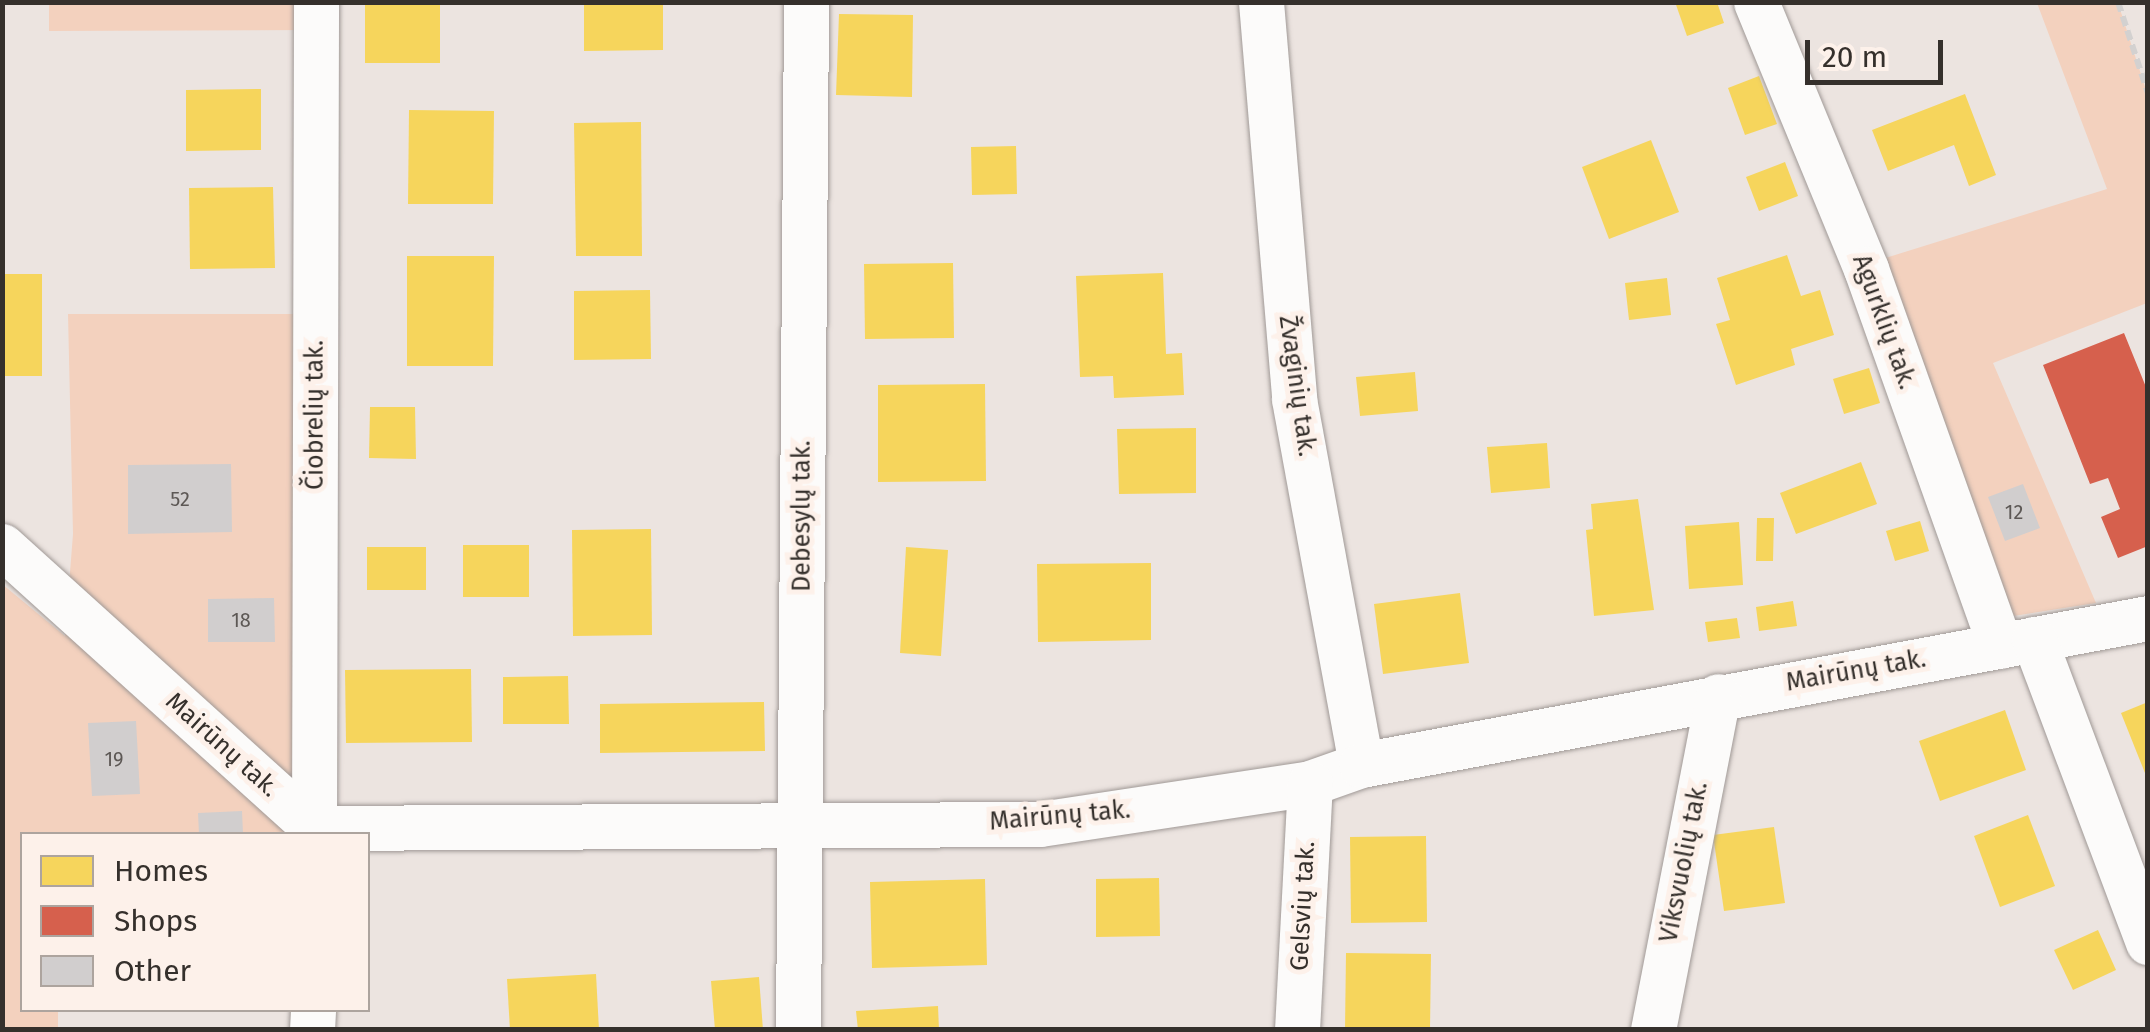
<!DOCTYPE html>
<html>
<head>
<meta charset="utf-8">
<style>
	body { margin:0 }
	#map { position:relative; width:2150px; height:1032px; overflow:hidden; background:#ece4e0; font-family:"Fira Sans",sans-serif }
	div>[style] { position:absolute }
	.green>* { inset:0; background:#f3d1be }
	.homes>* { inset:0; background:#f6d55c }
	.shops>* { inset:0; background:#d6604d }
	.building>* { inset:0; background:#d1cece }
	.path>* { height:6px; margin-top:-3px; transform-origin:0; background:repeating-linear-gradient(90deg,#d3d1d0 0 10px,transparent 0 15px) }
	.roads { filter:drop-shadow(0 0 2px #a09996) drop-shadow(0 0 2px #a09996) }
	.street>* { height:45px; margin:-22.5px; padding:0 22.5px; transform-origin:22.5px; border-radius:22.5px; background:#fcfbfa }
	span { translate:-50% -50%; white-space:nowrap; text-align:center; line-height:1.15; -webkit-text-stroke:10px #fdf1ea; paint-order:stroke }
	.number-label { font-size:20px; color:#5d5855 }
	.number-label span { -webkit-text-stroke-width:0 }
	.street-label { font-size:25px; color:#35302c }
	.frame { position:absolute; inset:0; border:5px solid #35302c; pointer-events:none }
	.legend { position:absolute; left:20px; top:832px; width:350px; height:180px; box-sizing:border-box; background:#fdf1ea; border:2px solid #ada49e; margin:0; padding:12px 18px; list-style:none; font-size:30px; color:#35302c }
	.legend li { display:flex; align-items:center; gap:20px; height:50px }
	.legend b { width:50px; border:2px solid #ada49e }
	.scale { position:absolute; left:1805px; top:40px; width:138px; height:45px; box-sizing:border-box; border:5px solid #35302c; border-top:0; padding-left:12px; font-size:30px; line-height:35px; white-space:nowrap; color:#35302c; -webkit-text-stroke:8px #fdf1ea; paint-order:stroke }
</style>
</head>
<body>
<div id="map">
	<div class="green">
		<i style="clip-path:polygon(49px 3px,316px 3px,316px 30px,49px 31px)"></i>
		<i style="clip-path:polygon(2037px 3px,2118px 3px,2147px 93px,2147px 303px,1993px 363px,2096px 603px,2001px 618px,1879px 260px,2107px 189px)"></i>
		<i style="clip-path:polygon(68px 314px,315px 314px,314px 834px,22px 834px,22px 1010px,58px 1010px,58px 1029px,3px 1029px,2px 584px,65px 636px,73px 534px)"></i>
	</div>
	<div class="homes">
		<i style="clip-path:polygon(365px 2px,440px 2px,440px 63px,365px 63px)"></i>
		<i style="clip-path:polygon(584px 2px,663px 2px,663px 50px,584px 51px)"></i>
		<i style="clip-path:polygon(1675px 2px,1717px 2px,1724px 23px,1687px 36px)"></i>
		<i style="clip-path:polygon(839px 14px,913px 15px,912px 97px,836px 95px)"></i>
		<i style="clip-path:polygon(1759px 76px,1777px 124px,1745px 135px,1728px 88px)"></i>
		<i style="clip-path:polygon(261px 89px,261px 150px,186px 151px,186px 90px)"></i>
		<i style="clip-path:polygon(1965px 94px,1996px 175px,1969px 186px,1954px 145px,1888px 171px,1872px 130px)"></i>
		<i style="clip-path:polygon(409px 110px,494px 111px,493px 204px,408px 204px)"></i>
		<i style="clip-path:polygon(641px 122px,642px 256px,576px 256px,574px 123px)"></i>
		<i style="clip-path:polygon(1651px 140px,1679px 212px,1609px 239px,1582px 167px)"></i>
		<i style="clip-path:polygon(1016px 146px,1017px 194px,972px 195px,971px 147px)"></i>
		<i style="clip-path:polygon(1785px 162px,1798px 196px,1759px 211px,1746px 177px)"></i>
		<i style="clip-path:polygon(273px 187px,275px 268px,190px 269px,189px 188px)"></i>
		<i style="clip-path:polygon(1787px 255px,1801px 296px,1820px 290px,1834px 335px,1791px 349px,1795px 365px,1736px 385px,1716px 324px,1730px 320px,1717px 278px)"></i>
		<i style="clip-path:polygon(407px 256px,494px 256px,493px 366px,407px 366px)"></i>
		<i style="clip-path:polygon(953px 263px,954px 338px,865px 339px,864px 264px)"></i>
		<i style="clip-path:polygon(1163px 273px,1166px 354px,1182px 353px,1184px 395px,1114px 398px,1113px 376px,1080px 377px,1076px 276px)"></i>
		<i style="clip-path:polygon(2px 274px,42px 274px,42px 376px,2px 376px)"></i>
		<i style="clip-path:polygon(1667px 278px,1671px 315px,1629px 320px,1625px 283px)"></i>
		<i style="clip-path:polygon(650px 290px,651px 359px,574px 360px,574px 291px)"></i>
		<i style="clip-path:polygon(1869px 368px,1880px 403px,1844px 414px,1833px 379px)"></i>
		<i style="clip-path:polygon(1415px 372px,1418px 411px,1360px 416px,1356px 377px)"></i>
		<i style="clip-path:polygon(985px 384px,986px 481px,878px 482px,878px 385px)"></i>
		<i style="clip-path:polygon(370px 407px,415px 407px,416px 459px,369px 458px)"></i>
		<i style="clip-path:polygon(1196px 428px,1196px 493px,1119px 494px,1117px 429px)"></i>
		<i style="clip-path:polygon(1547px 443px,1550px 488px,1491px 493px,1487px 447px)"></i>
		<i style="clip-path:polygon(1861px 462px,1877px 504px,1796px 534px,1780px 493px)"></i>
		<i style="clip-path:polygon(1638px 499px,1654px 610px,1594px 616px,1586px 530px,1593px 529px,1591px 504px)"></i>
		<i style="clip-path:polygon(1757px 518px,1774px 518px,1773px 561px,1756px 561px)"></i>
		<i style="clip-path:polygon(1920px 521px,1929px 551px,1895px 561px,1886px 531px)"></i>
		<i style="clip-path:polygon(1739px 522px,1743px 585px,1689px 589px,1685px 526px)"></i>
		<i style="clip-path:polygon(651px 529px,652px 635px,573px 636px,572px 530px)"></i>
		<i style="clip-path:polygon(463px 545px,529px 545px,529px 597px,463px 597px)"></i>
		<i style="clip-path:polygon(367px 547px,426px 547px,426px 590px,367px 590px)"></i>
		<i style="clip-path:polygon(906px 547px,948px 550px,941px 656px,900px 653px)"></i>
		<i style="clip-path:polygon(1151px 563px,1151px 640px,1038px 642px,1037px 564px)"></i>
		<i style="clip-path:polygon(1460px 593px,1469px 663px,1383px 674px,1374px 604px)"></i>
		<i style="clip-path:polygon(1793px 601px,1797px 626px,1759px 631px,1756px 607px)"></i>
		<i style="clip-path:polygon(1737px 618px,1740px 638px,1708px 642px,1705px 622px)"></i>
		<i style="clip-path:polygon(471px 669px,472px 742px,346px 743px,345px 670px)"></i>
		<i style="clip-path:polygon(568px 676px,569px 724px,503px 724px,503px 677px)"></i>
		<i style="clip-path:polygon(764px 702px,765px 751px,600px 753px,600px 704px)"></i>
		<i style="clip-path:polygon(2148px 702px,2148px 778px,2147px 778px,2121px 713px)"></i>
		<i style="clip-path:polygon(2005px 710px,2026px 770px,1940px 801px,1919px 741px)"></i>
		<i style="clip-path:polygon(2028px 815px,2055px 886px,2000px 907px,1974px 836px)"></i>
		<i style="clip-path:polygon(1774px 827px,1785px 903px,1724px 911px,1713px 835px)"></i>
		<i style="clip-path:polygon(1426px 836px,1427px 922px,1351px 923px,1350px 837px)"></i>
		<i style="clip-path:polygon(1159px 878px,1160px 936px,1096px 937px,1096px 879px)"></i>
		<i style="clip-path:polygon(985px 879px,987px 965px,872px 968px,870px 882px)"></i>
		<i style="clip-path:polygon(2098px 930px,2116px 970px,2073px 990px,2054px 950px)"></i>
		<i style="clip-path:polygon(1346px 953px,1431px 954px,1430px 1030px,1345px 1030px)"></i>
		<i style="clip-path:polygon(596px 974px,599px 1030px,510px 1030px,507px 979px)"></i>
		<i style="clip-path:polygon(759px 977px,763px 1030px,715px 1030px,711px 981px)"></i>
		<i style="clip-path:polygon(938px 1006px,939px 1030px,858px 1030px,856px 1011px)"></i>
	</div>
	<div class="shops">
		<i style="clip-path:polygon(2124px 333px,2148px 392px,2148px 546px,2118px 558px,2101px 517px,2120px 509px,2108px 478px,2090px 484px,2043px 365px)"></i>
	</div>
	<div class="building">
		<i style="clip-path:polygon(231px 464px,232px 532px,128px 534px,128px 465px)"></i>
		<i style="clip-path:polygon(2023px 484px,2040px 528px,2005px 541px,1988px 497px)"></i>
		<i style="clip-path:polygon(274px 598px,275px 642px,208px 642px,208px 599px)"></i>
		<i style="clip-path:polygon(136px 721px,140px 794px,92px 796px,88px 723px)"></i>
		<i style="clip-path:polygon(242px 811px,243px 834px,199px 834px,198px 813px)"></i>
	</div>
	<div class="path">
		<i style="left:2118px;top:2px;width:96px;rotate:71.8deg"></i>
	</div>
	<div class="roads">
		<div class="street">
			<i style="left:1261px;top:2px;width:398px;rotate:85.2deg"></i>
			<i style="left:1294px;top:399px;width:372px;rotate:79.6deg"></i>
			<i style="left:1756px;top:2px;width:289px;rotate:67.6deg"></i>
			<i style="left:1866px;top:269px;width:400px;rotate:70.4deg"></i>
			<i style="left:2px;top:546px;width:421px;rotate:42.1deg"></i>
			<i style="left:314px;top:828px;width:726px;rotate:-0.32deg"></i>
			<i style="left:1040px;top:824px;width:273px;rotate:-8.6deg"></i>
			<i style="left:1310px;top:783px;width:54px;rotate:-19.4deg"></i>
			<i style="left:1361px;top:765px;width:801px;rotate:-10.58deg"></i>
			<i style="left:2034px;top:639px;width:324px;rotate:69.4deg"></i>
			<i style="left:314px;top:834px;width:832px;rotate:-89.86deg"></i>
			<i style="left:312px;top:1030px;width:20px;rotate:-87deg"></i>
			<i style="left:798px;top:1030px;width:1028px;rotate:-89.55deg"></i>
			<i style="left:1297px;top:1030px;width:247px;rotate:-87deg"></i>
			<i style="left:1653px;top:1030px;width:340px;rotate:-79deg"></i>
		</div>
	</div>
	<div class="number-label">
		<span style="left:180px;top:499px">52</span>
		<span style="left:2014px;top:512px">12</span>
		<span style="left:241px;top:620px">18</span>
		<span style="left:114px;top:759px">19</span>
	</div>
	<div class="street-label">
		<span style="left:1884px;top:322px;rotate:70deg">Agurklių tak.</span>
		<span style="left:1297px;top:386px;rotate:82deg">Žvaginių tak.</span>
		<span style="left:315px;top:415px;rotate:-90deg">Čiobrelių tak.</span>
		<span style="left:802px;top:516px;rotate:-90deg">Debesylų tak.</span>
		<span style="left:1856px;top:671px;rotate:-10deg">Mairūnų tak.</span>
		<span style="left:222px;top:745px;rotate:42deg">Mairūnų tak.</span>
		<span style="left:1060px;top:816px;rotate:-5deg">Mairūnų tak.</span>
		<span style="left:1684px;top:862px;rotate:-79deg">Viksvuolių tak.</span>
		<span style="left:1303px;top:906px;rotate:-87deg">Gelsvių tak.</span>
	</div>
	<div class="frame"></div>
	<ul class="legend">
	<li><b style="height:28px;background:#f6d55c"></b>Homes</li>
	<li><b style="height:28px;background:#d6604d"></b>Shops</li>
	<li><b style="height:28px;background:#d1cece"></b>Other</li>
	</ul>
	<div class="scale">20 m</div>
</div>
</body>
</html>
